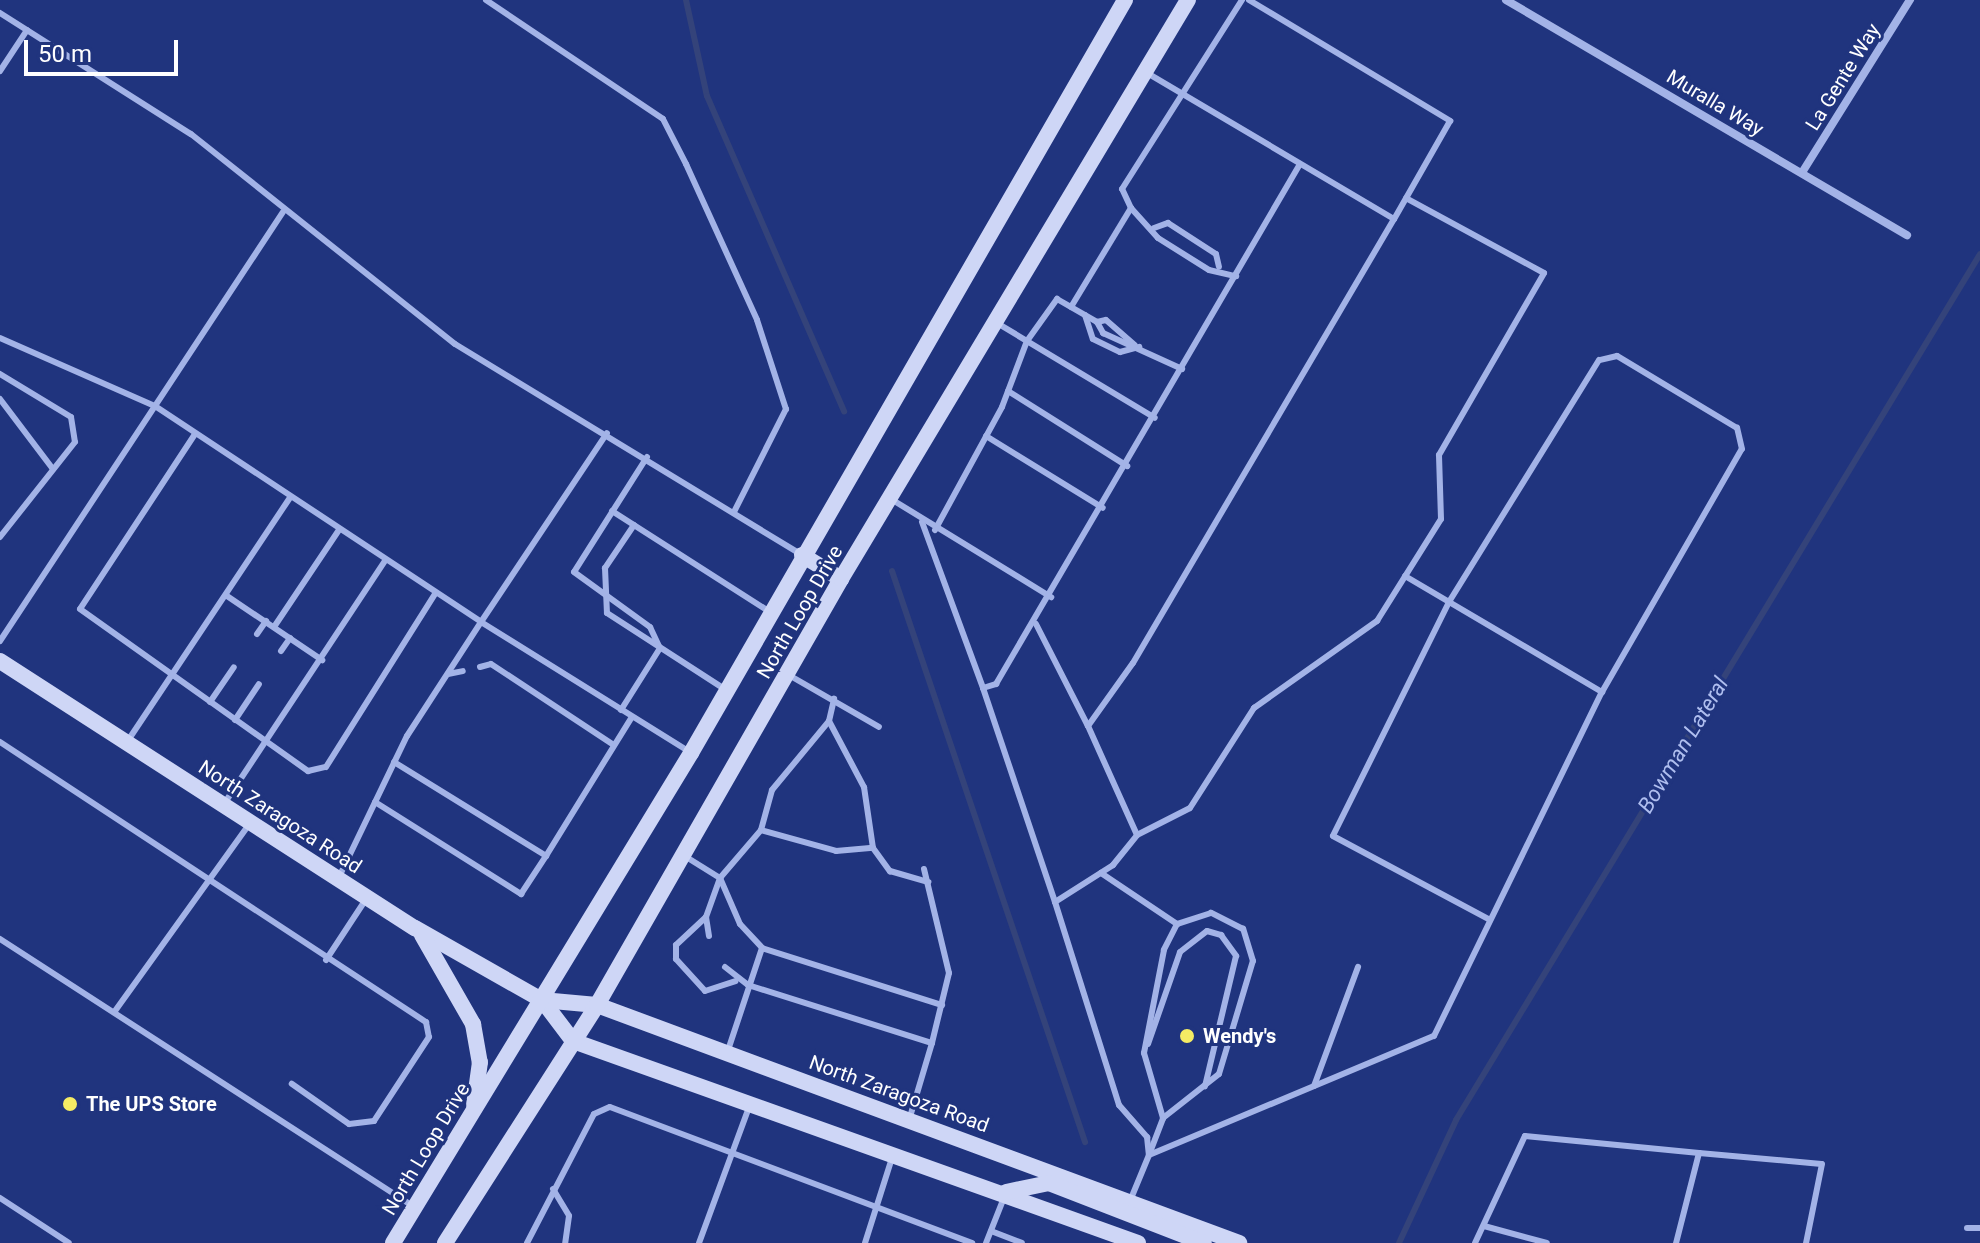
<!DOCTYPE html>
<html>
<head>
<meta charset="utf-8">
<style>
	body { margin:0 }
	#map { position:relative; width:1980px; height:1243px; overflow:hidden; background:#20347e; font-family:Roboto,sans-serif }
	div>[style] { position:absolute }
	.stream>* { height:6px; margin:-3px; padding:0 3px; transform-origin:3px; border-radius:3px; background:#34437a }
	.service>* { height:6px; margin:-3px; padding:0 3px; transform-origin:3px; border-radius:3px; background:#a3b3e7 }
	.minor>* { height:8px; margin:-4px; padding:0 4px; transform-origin:4px; border-radius:4px; background:#a3b3e7 }
	.secondary>* { height:16px; margin:-8px; padding:0 8px; transform-origin:8px; border-radius:8px; background:#ced6f6 }
	.dots>* { width:22px; height:22px; translate:-50% -50%; box-sizing:border-box; border:4px solid #20347e; border-radius:50% }
	span { translate:-50% -50%; white-space:nowrap; text-align:center; line-height:1.15; -webkit-text-stroke:6px #20347e; paint-order:stroke }
	.street-label { font-size:20px; color:#fff }
	.poi-label { font-size:20px; color:#fff; font-weight:700 }
	.left { translate:0 -50%; text-align:left }
	.water-label { font-size:22px; color:#afbeef; font-style:italic }
	.scale { position:absolute; left:24px; top:40px; width:154px; height:36px; box-sizing:border-box; border:4px solid #fff; border-top:0; padding-left:10px; font-size:24px; line-height:28px; white-space:nowrap; color:#fff; -webkit-text-stroke:6px #20347e; paint-order:stroke }
</style>
</head>
<body>
<div id="map">
	<div class="stream">
		<i style="left:686px;top:0;width:98px;rotate:77.7deg"></i>
		<i style="left:707px;top:96px;width:344px;rotate:66.5deg"></i>
		<i style="left:892px;top:571px;width:603px;rotate:71.32deg"></i>
		<i style="left:1399px;top:1243px;width:136px;rotate:-65.1deg"></i>
		<i style="left:1456px;top:1120px;width:1012px;rotate:-58.82deg"></i>
	</div>
	<div class="service">
		<i style="left:486px;top:0;width:213px;rotate:33.9deg"></i>
		<i style="left:663px;top:119px;width:51px;rotate:62.9deg"></i>
		<i style="left:686px;top:164px;width:171px;rotate:65.5deg"></i>
		<i style="left:757px;top:320px;width:94px;rotate:72deg"></i>
		<i style="left:786px;top:409px;width:115px;rotate:116.8deg"></i>
		<i style="left:1249px;top:0;width:235px;rotate:31deg"></i>
		<i style="left:1450px;top:121px;width:113px;rotate:119.7deg"></i>
		<i style="left:0;top:13px;width:226px;rotate:32.4deg"></i>
		<i style="left:191px;top:134px;width:337px;rotate:38.5deg"></i>
		<i style="left:455px;top:344px;width:406px;rotate:31.3deg"></i>
		<i style="left:0;top:71px;width:49px;rotate:-56.6deg"></i>
		<i style="left:1131px;top:208px;width:40px;rotate:48deg"></i>
		<i style="left:1158px;top:238px;width:60px;rotate:32.1deg"></i>
		<i style="left:1209px;top:270px;width:28px;rotate:13deg"></i>
		<i style="left:1154px;top:228px;width:15px;rotate:-20deg"></i>
		<i style="left:1168px;top:223px;width:57px;rotate:32.9deg"></i>
		<i style="left:1216px;top:254px;width:13px;rotate:77deg"></i>
		<i style="left:1071px;top:307px;width:116px;rotate:-58.8deg"></i>
		<i style="left:1131px;top:208px;width:21px;rotate:-115deg"></i>
		<i style="left:1122px;top:189px;width:224px;rotate:-57.6deg"></i>
		<i style="left:1085px;top:315px;width:25px;rotate:72deg"></i>
		<i style="left:1093px;top:339px;width:30px;rotate:26deg"></i>
		<i style="left:1120px;top:352px;width:20px;rotate:-15deg"></i>
		<i style="left:1097px;top:322px;width:9px;rotate:-13deg"></i>
		<i style="left:1106px;top:320px;width:38px;rotate:41deg"></i>
		<i style="left:997px;top:323px;width:184px;rotate:31deg"></i>
		<i style="left:0;top:338px;width:169px;rotate:23.7deg"></i>
		<i style="left:155px;top:406px;width:391px;rotate:33.5deg"></i>
		<i style="left:481px;top:622px;width:227px;rotate:-56.3deg"></i>
		<i style="left:0;top:374px;width:83px;rotate:31.2deg"></i>
		<i style="left:71px;top:417px;width:25px;rotate:81deg"></i>
		<i style="left:75px;top:442px;width:121px;rotate:128.3deg"></i>
		<i style="left:1008px;top:391px;width:141px;rotate:32.2deg"></i>
		<i style="left:0;top:399px;width:88px;rotate:52.9deg"></i>
		<i style="left:195px;top:434px;width:209px;rotate:123.3deg"></i>
		<i style="left:80px;top:609px;width:280px;rotate:35.4deg"></i>
		<i style="left:308px;top:771px;width:18px;rotate:-13deg"></i>
		<i style="left:326px;top:767px;width:204px;rotate:-57.8deg"></i>
		<i style="left:986px;top:436px;width:137px;rotate:31.6deg"></i>
		<i style="left:647px;top:457px;width:136px;rotate:122.4deg"></i>
		<i style="left:574px;top:572px;width:94px;rotate:35.9deg"></i>
		<i style="left:650px;top:627px;width:23px;rotate:65deg"></i>
		<i style="left:891px;top:499px;width:188px;rotate:31.5deg"></i>
		<i style="left:612px;top:511px;width:188px;rotate:32.6deg"></i>
		<i style="left:922px;top:522px;width:177px;rotate:69.8deg"></i>
		<i style="left:983px;top:688px;width:14px;rotate:-17deg"></i>
		<i style="left:996px;top:684px;width:602px;rotate:-59.69deg"></i>
		<i style="left:634px;top:525px;width:52px;rotate:124deg"></i>
		<i style="left:605px;top:568px;width:45px;rotate:87.5deg"></i>
		<i style="left:607px;top:613px;width:142px;rotate:32.9deg"></i>
		<i style="left:935px;top:530px;width:140px;rotate:-61.4deg"></i>
		<i style="left:1002px;top:407px;width:71px;rotate:-69.3deg"></i>
		<i style="left:1027px;top:341px;width:52px;rotate:-54.5deg"></i>
		<i style="left:1057px;top:299px;width:46px;rotate:29.9deg"></i>
		<i style="left:1097px;top:322px;width:13px;rotate:61deg"></i>
		<i style="left:1103px;top:333px;width:87px;rotate:24.5deg"></i>
		<i style="left:1405px;top:576px;width:229px;rotate:30.5deg"></i>
		<i style="left:227px;top:596px;width:115px;rotate:34deg"></i>
		<i style="left:1036px;top:624px;width:114px;rotate:63deg"></i>
		<i style="left:1088px;top:726px;width:77px;rotate:-54.5deg"></i>
		<i style="left:1133px;top:663px;width:515px;rotate:-59.55deg"></i>
		<i style="left:1394px;top:219px;width:289px;rotate:-149.4deg"></i>
		<i style="left:274px;top:627px;width:117px;rotate:-56.2deg"></i>
		<i style="left:257px;top:634px;width:16px;rotate:-55deg"></i>
		<i style="left:0;top:641px;width:514px;rotate:-56.59deg"></i>
		<i style="left:281px;top:651px;width:16px;rotate:-55deg"></i>
		<i style="left:480px;top:667px;width:11px;rotate:-15deg"></i>
		<i style="left:491px;top:664px;width:147px;rotate:33.4deg"></i>
		<i style="left:448px;top:674px;width:15px;rotate:-11deg"></i>
		<i style="left:787px;top:674px;width:106px;rotate:29.9deg"></i>
		<i style="left:983px;top:688px;width:226px;rotate:71.4deg"></i>
		<i style="left:1055px;top:902px;width:69px;rotate:-32.5deg"></i>
		<i style="left:1113px;top:865px;width:38px;rotate:-51deg"></i>
		<i style="left:1137px;top:835px;width:120px;rotate:-114.2deg"></i>
		<i style="left:210px;top:702px;width:42px;rotate:-55.6deg"></i>
		<i style="left:621px;top:710px;width:73px;rotate:-57.8deg"></i>
		<i style="left:235px;top:720px;width:43px;rotate:-56.3deg"></i>
		<i style="left:829px;top:721px;width:75px;rotate:62.1deg"></i>
		<i style="left:864px;top:787px;width:62px;rotate:81.6deg"></i>
		<i style="left:873px;top:848px;width:29px;rotate:54deg"></i>
		<i style="left:890px;top:871px;width:40px;rotate:16deg"></i>
		<i style="left:0;top:742px;width:510px;rotate:33.32deg"></i>
		<i style="left:426px;top:1022px;width:15px;rotate:79deg"></i>
		<i style="left:429px;top:1037px;width:100px;rotate:123.2deg"></i>
		<i style="left:374px;top:1121px;width:25px;rotate:173deg"></i>
		<i style="left:349px;top:1124px;width:70px;rotate:-144.9deg"></i>
		<i style="left:127px;top:742px;width:293px;rotate:-56.3deg"></i>
		<i style="left:394px;top:762px;width:179px;rotate:31.7deg"></i>
		<i style="left:546px;top:856px;width:163px;rotate:-58.3deg"></i>
		<i style="left:375px;top:802px;width:173px;rotate:32.2deg"></i>
		<i style="left:521px;top:894px;width:45px;rotate:-56.7deg"></i>
		<i style="left:224px;top:804px;width:291px;rotate:-56.5deg"></i>
		<i style="left:761px;top:830px;width:41px;rotate:-74.6deg"></i>
		<i style="left:772px;top:790px;width:89px;rotate:-50.4deg"></i>
		<i style="left:829px;top:721px;width:23px;rotate:-77deg"></i>
		<i style="left:1137px;top:835px;width:59px;rotate:-27deg"></i>
		<i style="left:1190px;top:808px;width:119px;rotate:-57.4deg"></i>
		<i style="left:1254px;top:708px;width:151px;rotate:-35.3deg"></i>
		<i style="left:1377px;top:621px;width:120px;rotate:-57.9deg"></i>
		<i style="left:1441px;top:519px;width:64px;rotate:-91.8deg"></i>
		<i style="left:1439px;top:455px;width:210px;rotate:-60deg"></i>
		<i style="left:1544px;top:273px;width:157px;rotate:-151.5deg"></i>
		<i style="left:683px;top:855px;width:44px;rotate:31.9deg"></i>
		<i style="left:720px;top:878px;width:50px;rotate:66.5deg"></i>
		<i style="left:740px;top:924px;width:33px;rotate:47deg"></i>
		<i style="left:762px;top:948px;width:111px;rotate:108.4deg"></i>
		<i style="left:924px;top:869px;width:107px;rotate:76.5deg"></i>
		<i style="left:949px;top:973px;width:72px;rotate:103.7deg"></i>
		<i style="left:1101px;top:873px;width:92px;rotate:33.9deg"></i>
		<i style="left:340px;top:875px;width:154px;rotate:-64.3deg"></i>
		<i style="left:407px;top:736px;width:136px;rotate:-57deg"></i>
		<i style="left:481px;top:622px;width:246px;rotate:31.9deg"></i>
		<i style="left:1055px;top:902px;width:213px;rotate:72.5deg"></i>
		<i style="left:1119px;top:1105px;width:43px;rotate:48.8deg"></i>
		<i style="left:1147px;top:1137px;width:18px;rotate:84deg"></i>
		<i style="left:1149px;top:1155px;width:50px;rotate:112.4deg"></i>
		<i style="left:706px;top:917px;width:41px;rotate:137deg"></i>
		<i style="left:676px;top:945px;width:14px;rotate:90deg"></i>
		<i style="left:676px;top:959px;width:43px;rotate:47.8deg"></i>
		<i style="left:705px;top:991px;width:32px;rotate:-18deg"></i>
		<i style="left:709px;top:936px;width:19px;rotate:-99deg"></i>
		<i style="left:706px;top:917px;width:41px;rotate:-70.3deg"></i>
		<i style="left:720px;top:878px;width:63px;rotate:-49.5deg"></i>
		<i style="left:761px;top:830px;width:78px;rotate:15.6deg"></i>
		<i style="left:836px;top:851px;width:37px;rotate:-5deg"></i>
		<i style="left:0;top:939px;width:493px;rotate:32.9deg"></i>
		<i style="left:762px;top:948px;width:189px;rotate:17.6deg"></i>
		<i style="left:326px;top:960px;width:73px;rotate:-56.7deg"></i>
		<i style="left:725px;top:967px;width:29px;rotate:38deg"></i>
		<i style="left:748px;top:985px;width:193px;rotate:17.5deg"></i>
		<i style="left:932px;top:1043px;width:77px;rotate:106.6deg"></i>
		<i style="left:115px;top:1011px;width:233px;rotate:-54.3deg"></i>
		<i style="left:1148px;top:1044px;width:97px;rotate:-70.8deg"></i>
		<i style="left:1180px;top:952px;width:34px;rotate:-38deg"></i>
		<i style="left:1207px;top:931px;width:15px;rotate:16deg"></i>
		<i style="left:1221px;top:935px;width:26px;rotate:54deg"></i>
		<i style="left:1236px;top:956px;width:134px;rotate:103.4deg"></i>
		<i style="left:1314px;top:1086px;width:127px;rotate:-69.7deg"></i>
		<i style="left:1699px;top:1153px;width:123px;rotate:5.1deg"></i>
		<i style="left:1822px;top:1164px;width:81px;rotate:101.4deg"></i>
		<i style="left:1149px;top:1155px;width:309px;rotate:-22.7deg"></i>
		<i style="left:1434px;top:1036px;width:383px;rotate:-64deg"></i>
		<i style="left:1602px;top:692px;width:280px;rotate:-60.1deg"></i>
		<i style="left:1742px;top:449px;width:22px;rotate:-103deg"></i>
		<i style="left:1737px;top:428px;width:140px;rotate:-149deg"></i>
		<i style="left:1617px;top:356px;width:18px;rotate:167deg"></i>
		<i style="left:1599px;top:360px;width:285px;rotate:121.8deg"></i>
		<i style="left:1449px;top:602px;width:261px;rotate:116.4deg"></i>
		<i style="left:1333px;top:836px;width:178px;rotate:28.1deg"></i>
		<i style="left:1149px;top:1155px;width:40px;rotate:-69deg"></i>
		<i style="left:1163px;top:1118px;width:71px;rotate:-38.2deg"></i>
		<i style="left:1219px;top:1074px;width:118px;rotate:-73.3deg"></i>
		<i style="left:1253px;top:961px;width:34px;rotate:-107deg"></i>
		<i style="left:1243px;top:929px;width:36px;rotate:-153deg"></i>
		<i style="left:1211px;top:913px;width:36px;rotate:162deg"></i>
		<i style="left:1177px;top:924px;width:29px;rotate:117deg"></i>
		<i style="left:1164px;top:950px;width:105px;rotate:101deg"></i>
		<i style="left:1144px;top:1053px;width:68px;rotate:73.7deg"></i>
		<i style="left:553px;top:1189px;width:31px;rotate:59deg"></i>
		<i style="left:569px;top:1216px;width:27px;rotate:98deg"></i>
		<i style="left:0;top:1198px;width:82px;rotate:33.1deg"></i>
		<i style="left:1484px;top:1226px;width:65px;rotate:15.1deg"></i>
		<i style="left:1967px;top:1228px;width:13px"></i>
		<i style="left:991px;top:1231px;width:33px;rotate:21deg"></i>
		<i style="left:527px;top:1243px;width:145px;rotate:-62.6deg"></i>
		<i style="left:594px;top:1114px;width:17px;rotate:-24deg"></i>
		<i style="left:610px;top:1107px;width:387px;rotate:20.6deg"></i>
		<i style="left:699px;top:1243px;width:145px;rotate:-69.8deg"></i>
		<i style="left:865px;top:1243px;width:89px;rotate:-72.4deg"></i>
		<i style="left:986px;top:1243px;width:52px;rotate:-68.4deg"></i>
		<i style="left:1475px;top:1243px;width:118px;rotate:-65deg"></i>
		<i style="left:1525px;top:1136px;width:175px;rotate:5.6deg"></i>
		<i style="left:1699px;top:1153px;width:93px;rotate:104.3deg"></i>
	</div>
	<div class="minor">
		<i style="left:1506px;top:0;width:465px;rotate:30.4deg"></i>
		<i style="left:1803px;top:171px;width:202px;rotate:-58deg"></i>
	</div>
	<div class="secondary">
		<i style="left:802px;top:555px;width:46px;rotate:31.6deg"></i>
		<i style="left:0;top:661px;width:493px;rotate:32.8deg"></i>
		<i style="left:415px;top:928px;width:146px;rotate:29.6deg"></i>
		<i style="left:542px;top:1000px;width:51px;rotate:52.9deg"></i>
		<i style="left:573px;top:1041px;width:600px;rotate:19.67deg"></i>
		<i style="left:422px;top:935px;width:103px;rotate:60.2deg"></i>
		<i style="left:473px;top:1024px;width:39px;rotate:80deg"></i>
		<i style="left:480px;top:1062px;width:43px;rotate:97.9deg"></i>
		<i style="left:542px;top:1000px;width:55px;rotate:5.2deg"></i>
		<i style="left:597px;top:1005px;width:685px;rotate:20.34deg"></i>
		<i style="left:1006px;top:1192px;width:44px;rotate:-11.8deg"></i>
		<i style="left:1049px;top:1183px;width:166px;rotate:21.2deg"></i>
		<i style="left:393px;top:1243px;width:574px;rotate:-58.69deg"></i>
		<i style="left:691px;top:753px;width:869px;rotate:-60.04deg"></i>
		<i style="left:445px;top:1243px;width:282px;rotate:-57.4deg"></i>
		<i style="left:597px;top:1005px;width:491px;rotate:-60.2deg"></i>
		<i style="left:841px;top:579px;width:675px;rotate:-59.07deg"></i>
	</div>
	<div class="dots">
		<i style="left:1187px;top:1036px;background:#f5ec64"></i>
		<i style="left:70px;top:1104px;background:#f5ec64"></i>
	</div>
	<div class="street-label">
		<span style="left:1843px;top:77px;rotate:-58deg">La Gente Way</span>
		<span style="left:1715px;top:103px;rotate:31deg">Muralla Way</span>
		<span style="left:800px;top:612px;rotate:-60deg">North Loop Drive</span>
		<span style="left:280px;top:817px;rotate:33deg">North Zaragoza Road</span>
		<span style="left:899px;top:1094px;rotate:20deg">North Zaragoza Road</span>
		<span style="left:426px;top:1149px;rotate:-59deg">North Loop Drive</span>
	</div>
	<div class="poi-label">
		<span class="left" style="left:1203px;top:1036px">Wendy's</span>
		<span class="left" style="left:86px;top:1104px">The UPS Store</span>
	</div>
	<div class="water-label">
		<span style="left:1683px;top:745px;rotate:-59deg">Bowman Lateral</span>
	</div>
	<div class="scale">50 m</div>
</div>
</body>
</html>
